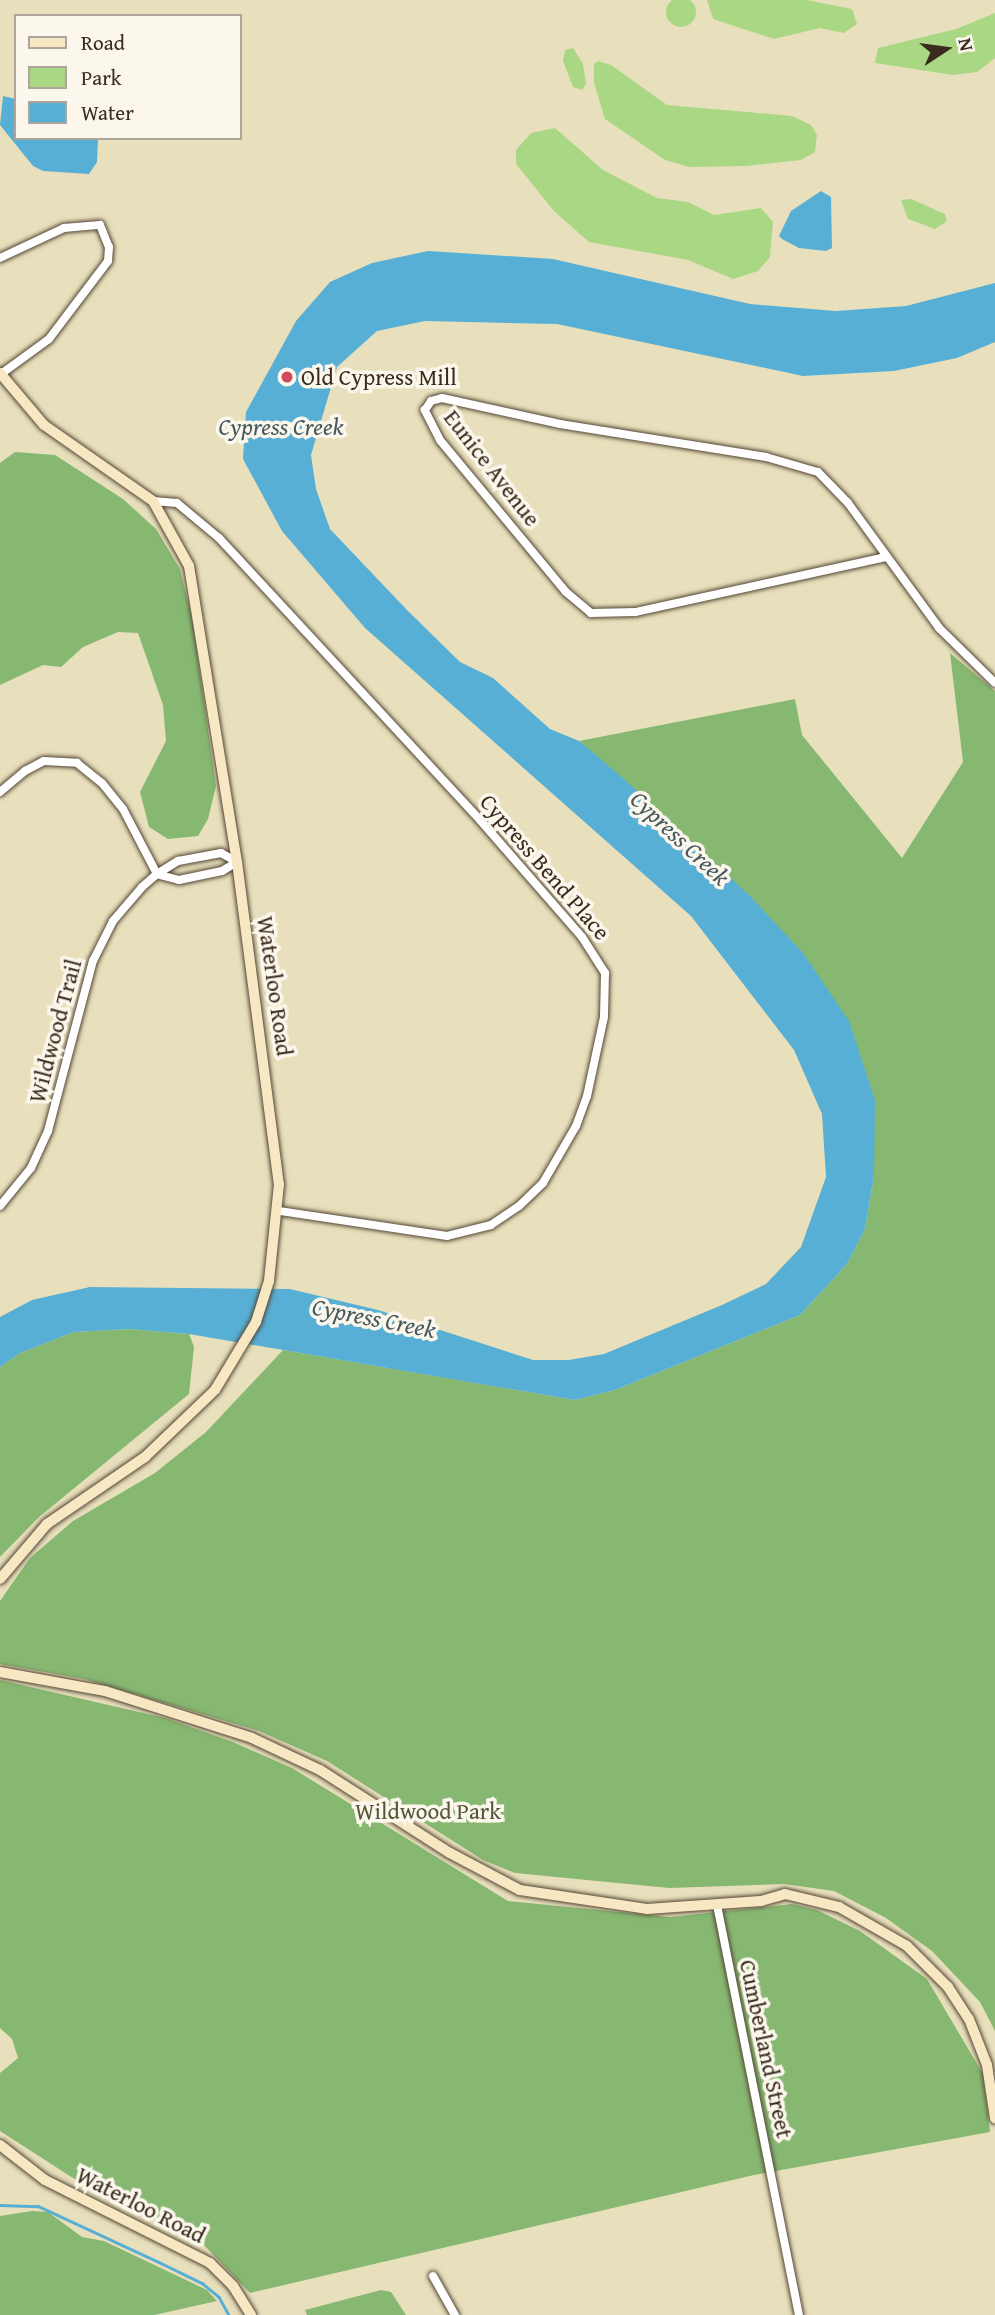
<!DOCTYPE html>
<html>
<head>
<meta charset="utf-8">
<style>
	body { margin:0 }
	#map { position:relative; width:995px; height:2315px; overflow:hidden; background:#e8e0bc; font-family:"Gentium Book Plus",serif }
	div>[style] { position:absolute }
	.green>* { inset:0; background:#aad784 }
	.round { border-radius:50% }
	.forest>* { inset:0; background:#87b872 }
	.water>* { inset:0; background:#58afd5 }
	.stream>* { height:2.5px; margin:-1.25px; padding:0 1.25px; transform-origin:1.25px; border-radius:1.25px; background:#58afd5 }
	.roads { filter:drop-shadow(0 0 2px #554536) drop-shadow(0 0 2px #554536) }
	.street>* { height:8px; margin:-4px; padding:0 4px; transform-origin:4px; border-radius:4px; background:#fff }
	.secondary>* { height:10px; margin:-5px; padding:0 5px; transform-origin:5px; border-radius:5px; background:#f7e8c3 }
	.dots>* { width:19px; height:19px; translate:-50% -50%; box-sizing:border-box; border:4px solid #fbf7ec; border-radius:50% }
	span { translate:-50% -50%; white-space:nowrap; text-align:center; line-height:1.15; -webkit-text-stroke:7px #fbf7ec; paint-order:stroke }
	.poi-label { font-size:23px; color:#3b2a1e }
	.left { translate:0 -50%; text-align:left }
	.street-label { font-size:23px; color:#3b2a1e }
	.park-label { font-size:23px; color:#575538 }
	.water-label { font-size:24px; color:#45595e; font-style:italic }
	.legend { position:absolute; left:14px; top:14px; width:228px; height:126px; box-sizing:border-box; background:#fbf7ec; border:2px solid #aea59a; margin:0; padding:9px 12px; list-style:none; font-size:21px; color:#3b2a1e }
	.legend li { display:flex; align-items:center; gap:14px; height:35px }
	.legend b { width:35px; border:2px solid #aea59a }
	.north { position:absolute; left:911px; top:14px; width:70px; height:70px; -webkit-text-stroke:5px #fbf7ec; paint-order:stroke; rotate:77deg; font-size:19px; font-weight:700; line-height:28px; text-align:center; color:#3b2a1e }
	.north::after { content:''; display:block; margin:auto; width:24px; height:32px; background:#3b2a1e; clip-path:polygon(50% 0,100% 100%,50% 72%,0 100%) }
</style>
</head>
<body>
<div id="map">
	<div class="green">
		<i class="round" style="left:666px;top:-3px;width:30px;height:30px"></i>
		<i style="clip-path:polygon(707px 0,807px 0,852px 9px,857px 24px,844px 33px,820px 28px,774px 39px,713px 19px)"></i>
		<i style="clip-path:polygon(995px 13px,995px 58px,977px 72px,953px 75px,875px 63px,878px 48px,956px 29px)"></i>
		<i style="clip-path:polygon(573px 48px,583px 64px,586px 84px,582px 90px,573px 87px,563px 61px,565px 50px)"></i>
		<i style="clip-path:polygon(598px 61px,611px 65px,667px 105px,792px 116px,811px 125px,817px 135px,815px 152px,801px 160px,746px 166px,689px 167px,665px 160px,605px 119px,594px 83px,594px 64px)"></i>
		<i style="clip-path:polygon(555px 128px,603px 170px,657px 198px,688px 202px,714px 215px,761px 208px,773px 222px,770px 257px,758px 271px,733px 279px,688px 260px,589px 242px,554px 211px,516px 164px,516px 150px,531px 133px)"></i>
		<i style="clip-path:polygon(911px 199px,945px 214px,947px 221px,935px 229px,908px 219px,901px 200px)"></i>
	</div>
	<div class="forest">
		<i style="clip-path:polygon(15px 452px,55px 455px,123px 499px,156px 529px,180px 569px,192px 618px,216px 786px,208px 819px,198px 836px,168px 839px,149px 827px,140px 792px,166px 741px,163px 705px,138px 633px,118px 632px,83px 647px,61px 667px,43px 665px,0 685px,0 463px)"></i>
		<i style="clip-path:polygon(950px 653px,995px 691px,995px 2031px,980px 2002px,932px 1951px,886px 1918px,834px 1891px,784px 1884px,669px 1888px,515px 1873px,483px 1860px,327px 1761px,259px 1731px,84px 1679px,0 1664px,0 1601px,30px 1558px,73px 1521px,155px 1473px,206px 1432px,283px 1350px,575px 1400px,615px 1390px,800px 1315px,847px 1264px,865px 1229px,874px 1176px,679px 832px,579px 741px,795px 699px,802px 735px,902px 858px,963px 762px)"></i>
		<i style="clip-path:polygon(130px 1329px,189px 1334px,194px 1347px,189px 1394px,39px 1517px,0 1557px,0 1367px,20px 1353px,74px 1332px)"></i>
		<i style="clip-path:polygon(0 1680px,165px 1718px,233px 1742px,292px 1768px,508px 1901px,670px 1917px,792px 1904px,817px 1910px,860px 1931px,927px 1979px,983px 2074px,990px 2132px,754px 2175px,250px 2293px,200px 2241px,90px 2189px,0 2131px,0 2073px,18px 2058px,12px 2039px,0 2028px)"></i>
		<i style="clip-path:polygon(32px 2211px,48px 2212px,82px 2237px,104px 2241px,207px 2290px,217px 2301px,154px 2315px,0 2315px,0 2216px)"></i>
		<i style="clip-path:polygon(381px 2290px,391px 2292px,406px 2315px,307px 2315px,305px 2310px)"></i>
	</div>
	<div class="water">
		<i style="clip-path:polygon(3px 96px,16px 99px,16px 138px,98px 138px,97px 162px,89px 174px,43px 171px,33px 166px,0 125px)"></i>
		<i style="clip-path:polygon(821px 191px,831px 197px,832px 248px,826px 251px,799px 248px,782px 239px,779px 236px,791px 211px)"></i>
		<i style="clip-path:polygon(428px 251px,553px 259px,750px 304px,836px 311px,906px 306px,995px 283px,995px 342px,957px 358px,894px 371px,803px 376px,557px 324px,425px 321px,377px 331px,337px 367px,311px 455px,316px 489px,330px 529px,406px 609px,460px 662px,493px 678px,550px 729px,579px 741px,624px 779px,750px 896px,803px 953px,849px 1021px,875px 1100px,874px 1176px,865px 1229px,847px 1264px,800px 1315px,615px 1390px,575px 1400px,189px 1334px,130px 1329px,74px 1332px,20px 1353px,0 1367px,0 1317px,32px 1300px,90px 1287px,290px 1289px,378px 1310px,533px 1360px,569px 1360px,604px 1354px,722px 1305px,766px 1284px,801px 1247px,826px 1177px,822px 1114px,794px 1050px,691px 916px,365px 628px,282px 531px,243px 459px,246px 412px,296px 321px,330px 282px,372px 263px)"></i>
	</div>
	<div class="stream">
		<i style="left:0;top:2205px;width:38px;rotate:2deg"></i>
		<i style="left:38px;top:2206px;width:136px;rotate:24.9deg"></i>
		<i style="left:161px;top:2263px;width:46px;rotate:26deg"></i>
		<i style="left:202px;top:2283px;width:22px;rotate:39deg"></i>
		<i style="left:219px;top:2297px;width:21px;rotate:61deg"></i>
	</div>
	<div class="roads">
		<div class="street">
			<i style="left:0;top:258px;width:71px;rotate:-25.1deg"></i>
			<i style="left:64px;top:228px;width:36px;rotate:-5deg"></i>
			<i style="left:100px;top:225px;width:24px;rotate:68deg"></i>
			<i style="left:109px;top:247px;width:14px;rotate:94deg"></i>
			<i style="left:108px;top:261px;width:98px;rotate:127.1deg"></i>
			<i style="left:49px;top:339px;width:59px;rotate:143.9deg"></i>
			<i style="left:153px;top:501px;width:24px;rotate:5deg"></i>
			<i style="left:177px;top:503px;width:55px;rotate:39.8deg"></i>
			<i style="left:219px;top:538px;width:384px;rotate:47.2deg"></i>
			<i style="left:480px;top:820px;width:155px;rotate:48.9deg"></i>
			<i style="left:582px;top:937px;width:43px;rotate:57.4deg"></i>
			<i style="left:605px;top:973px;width:44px;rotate:91.3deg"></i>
			<i style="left:604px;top:1017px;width:81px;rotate:102.1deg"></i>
			<i style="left:587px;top:1096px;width:32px;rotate:110deg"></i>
			<i style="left:576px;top:1126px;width:66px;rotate:120.1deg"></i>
			<i style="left:543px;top:1183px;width:33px;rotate:136deg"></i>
			<i style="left:519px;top:1206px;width:34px;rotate:146deg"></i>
			<i style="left:491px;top:1225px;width:45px;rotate:166deg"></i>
			<i style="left:447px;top:1236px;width:170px;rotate:-171.5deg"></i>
			<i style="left:886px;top:557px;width:257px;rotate:167.6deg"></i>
			<i style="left:635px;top:612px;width:44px;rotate:178.7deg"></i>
			<i style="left:591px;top:613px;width:33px;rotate:-140deg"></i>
			<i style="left:566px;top:592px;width:197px;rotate:-129.7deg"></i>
			<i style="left:440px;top:440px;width:34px;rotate:-117deg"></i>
			<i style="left:425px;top:410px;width:11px;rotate:-56deg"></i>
			<i style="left:431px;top:401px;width:11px;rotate:-15deg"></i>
			<i style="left:442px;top:398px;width:121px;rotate:12.4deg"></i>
			<i style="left:560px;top:424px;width:209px;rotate:9.1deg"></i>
			<i style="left:766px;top:457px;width:54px;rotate:16.1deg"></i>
			<i style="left:818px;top:472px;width:43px;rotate:45.9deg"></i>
			<i style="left:848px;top:503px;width:155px;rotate:53.9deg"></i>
			<i style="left:939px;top:628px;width:78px;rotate:44.5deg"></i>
			<i style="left:0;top:792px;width:33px;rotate:-40deg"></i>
			<i style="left:25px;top:771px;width:21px;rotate:-28deg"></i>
			<i style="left:44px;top:761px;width:33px;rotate:3deg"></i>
			<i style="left:77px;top:763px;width:32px;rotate:39deg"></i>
			<i style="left:102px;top:783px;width:33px;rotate:51deg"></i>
			<i style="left:123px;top:809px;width:73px;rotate:62.4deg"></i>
			<i style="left:0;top:1206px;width:49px;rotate:-50.8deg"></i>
			<i style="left:31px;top:1168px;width:41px;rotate:-65.3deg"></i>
			<i style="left:48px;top:1131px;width:176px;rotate:-75.2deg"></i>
			<i style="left:93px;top:961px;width:45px;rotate:-63.4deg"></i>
			<i style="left:113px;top:921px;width:45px;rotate:-49.5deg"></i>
			<i style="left:142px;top:887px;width:20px;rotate:-41deg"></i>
			<i style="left:157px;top:874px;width:25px;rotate:-32deg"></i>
			<i style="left:178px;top:861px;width:44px;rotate:-10.5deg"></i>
			<i style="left:221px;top:853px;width:18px;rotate:29deg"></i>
			<i style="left:237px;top:862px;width:17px;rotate:149deg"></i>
			<i style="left:222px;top:871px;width:44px;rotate:168.2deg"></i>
			<i style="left:179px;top:880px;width:23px;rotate:-165deg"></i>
			<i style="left:717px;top:1905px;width:418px;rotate:78.7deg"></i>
			<i style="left:433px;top:2276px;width:45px;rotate:60.6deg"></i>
		</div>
		<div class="secondary">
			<i style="left:0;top:373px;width:68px;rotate:49.8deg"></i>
			<i style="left:44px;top:425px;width:133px;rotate:34.9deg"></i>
			<i style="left:153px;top:501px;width:74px;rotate:61deg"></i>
			<i style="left:189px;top:566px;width:300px;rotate:80.8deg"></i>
			<i style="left:237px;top:862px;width:325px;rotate:82.6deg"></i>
			<i style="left:279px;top:1184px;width:98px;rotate:95.9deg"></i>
			<i style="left:269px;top:1281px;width:43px;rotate:107.6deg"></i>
			<i style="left:256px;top:1322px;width:79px;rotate:121.1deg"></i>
			<i style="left:215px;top:1390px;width:97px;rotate:136.3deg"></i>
			<i style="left:145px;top:1457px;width:119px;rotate:145.6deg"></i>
			<i style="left:47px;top:1524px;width:72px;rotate:130.5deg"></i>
			<i style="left:0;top:1672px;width:107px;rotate:10.3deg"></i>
			<i style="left:105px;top:1691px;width:154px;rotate:17.7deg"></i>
			<i style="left:252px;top:1738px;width:75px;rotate:25.2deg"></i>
			<i style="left:320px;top:1770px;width:154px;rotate:32.6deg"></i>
			<i style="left:450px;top:1853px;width:79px;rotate:27.9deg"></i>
			<i style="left:520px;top:1890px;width:128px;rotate:8.5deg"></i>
			<i style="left:647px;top:1909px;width:114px;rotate:-4deg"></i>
			<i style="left:761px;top:1901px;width:25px;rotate:-16deg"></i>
			<i style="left:785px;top:1894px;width:56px;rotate:13.5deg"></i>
			<i style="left:839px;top:1907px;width:78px;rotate:29.8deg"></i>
			<i style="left:907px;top:1946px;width:58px;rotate:45deg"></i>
			<i style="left:948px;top:1987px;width:38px;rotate:57deg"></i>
			<i style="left:969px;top:2019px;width:49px;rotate:68.6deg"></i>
			<i style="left:987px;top:2065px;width:54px;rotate:81.4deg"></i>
			<i style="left:0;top:2145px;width:57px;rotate:37.9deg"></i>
			<i style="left:45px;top:2180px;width:185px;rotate:26.7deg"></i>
			<i style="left:210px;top:2263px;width:33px;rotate:45deg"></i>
			<i style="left:233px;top:2286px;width:34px;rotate:58deg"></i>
		</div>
	</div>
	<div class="dots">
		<i style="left:287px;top:377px;background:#d1495b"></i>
	</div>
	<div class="poi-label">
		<span class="left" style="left:301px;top:377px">Old Cypress Mill</span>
	</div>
	<div class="street-label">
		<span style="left:492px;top:468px;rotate:52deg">Eunice Avenue</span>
		<span style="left:545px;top:867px;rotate:49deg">Cypress Bend Place</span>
		<span style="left:275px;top:986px;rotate:82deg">Waterloo Road</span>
		<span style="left:55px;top:1031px;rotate:-75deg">Wildwood Trail</span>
		<span style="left:766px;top:2049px;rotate:78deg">Cumberland Street</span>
		<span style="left:141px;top:2205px;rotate:27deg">Waterloo Road</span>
	</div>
	<div class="park-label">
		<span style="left:428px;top:1811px">Wildwood Park</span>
	</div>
	<div class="water-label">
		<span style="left:281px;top:427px">Cypress Creek</span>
		<span style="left:680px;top:838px;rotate:43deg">Cypress Creek</span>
		<span style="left:374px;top:1318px;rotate:11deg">Cypress Creek</span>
	</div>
	<ul class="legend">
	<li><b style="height:9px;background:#f7e8c3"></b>Road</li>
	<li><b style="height:19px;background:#aad784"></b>Park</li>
	<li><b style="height:19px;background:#58afd5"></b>Water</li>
	</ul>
	<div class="north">N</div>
</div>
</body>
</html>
